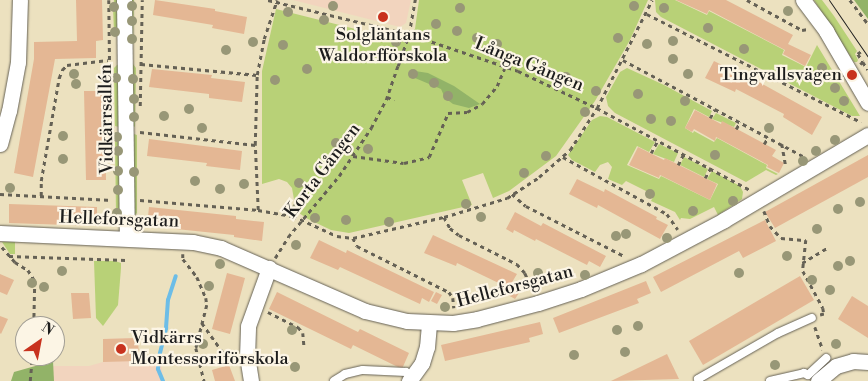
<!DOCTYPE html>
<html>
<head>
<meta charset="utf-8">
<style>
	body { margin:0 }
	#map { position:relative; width:868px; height:381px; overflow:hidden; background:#ece1bf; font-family:"Libre Bodoni",serif }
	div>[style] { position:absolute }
	.built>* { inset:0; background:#f2d4be }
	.green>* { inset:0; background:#b8d177 }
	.forest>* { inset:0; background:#92b368 }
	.stream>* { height:4px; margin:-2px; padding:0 2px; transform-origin:2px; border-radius:2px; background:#6cbde7 }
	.building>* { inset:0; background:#e4b794 }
	.path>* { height:2.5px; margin-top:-1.25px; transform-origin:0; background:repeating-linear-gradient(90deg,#656155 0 4px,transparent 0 8px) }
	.roads { filter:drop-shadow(0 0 1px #656155) drop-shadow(0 0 1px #656155) }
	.service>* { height:8px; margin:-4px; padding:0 4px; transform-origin:4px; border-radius:4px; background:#fff }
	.minor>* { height:15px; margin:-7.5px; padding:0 7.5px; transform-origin:7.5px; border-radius:7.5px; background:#fff }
	.tram>* { height:1px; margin:-0.5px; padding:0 0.5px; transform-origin:0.5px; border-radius:0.5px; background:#1c1c1c }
	.trees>* { width:10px; height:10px; margin:-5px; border-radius:50%; background:#989777 }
	.dots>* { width:14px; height:14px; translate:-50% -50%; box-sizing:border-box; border:2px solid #fcf5e5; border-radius:50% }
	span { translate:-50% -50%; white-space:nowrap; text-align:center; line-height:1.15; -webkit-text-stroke:4.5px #fcf5e5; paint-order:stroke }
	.poi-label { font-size:18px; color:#1c1c1c }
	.right { translate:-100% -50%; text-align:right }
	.left { translate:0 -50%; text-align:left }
	.street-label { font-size:18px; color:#1c1c1c }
	.north { position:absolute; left:15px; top:316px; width:50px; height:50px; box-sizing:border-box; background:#fcf5e5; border:1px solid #a29e95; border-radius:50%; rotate:33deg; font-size:14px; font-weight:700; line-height:20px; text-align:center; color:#1c1c1c }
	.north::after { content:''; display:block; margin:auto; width:18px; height:22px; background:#c8321e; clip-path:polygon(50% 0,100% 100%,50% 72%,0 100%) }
</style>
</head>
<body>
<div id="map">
	<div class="built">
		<i style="clip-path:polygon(293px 0,411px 0,406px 23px,400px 27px)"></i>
		<i style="clip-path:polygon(138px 338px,139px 361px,161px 360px,163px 381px,47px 381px,47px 366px,89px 366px,103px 362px,103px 339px)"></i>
	</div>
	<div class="green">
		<i style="clip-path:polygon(118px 0,118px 33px,117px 33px,114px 31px,113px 8px,114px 0)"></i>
		<i style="clip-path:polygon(130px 0,134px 0,133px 44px,132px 45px)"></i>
		<i style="clip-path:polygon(419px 0,648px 0,630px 40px,595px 101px,556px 156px,509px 191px,493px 198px,483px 173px,462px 180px,472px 205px,349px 233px,331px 230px,308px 219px,296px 211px,292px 188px,287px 182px,279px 179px,262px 184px,262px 71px,276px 9px,399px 40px,415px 29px)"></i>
		<i style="clip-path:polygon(655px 0,675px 0,707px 15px,709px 11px,784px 50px,782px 55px,806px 67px,817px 45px,860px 116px,852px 116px,661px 17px,656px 12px)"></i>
		<i style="clip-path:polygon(814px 0,822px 0,834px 16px,857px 51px,855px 54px,858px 60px,857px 62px,854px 62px)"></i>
		<i style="clip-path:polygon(133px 64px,136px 68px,135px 127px,132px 125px,132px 65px)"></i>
		<i style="clip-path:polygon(117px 65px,119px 65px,119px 127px,115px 126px,114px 68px)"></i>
		<i style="clip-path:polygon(627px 68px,664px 85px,712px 111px,709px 117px,694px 109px,685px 128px,693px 133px,694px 131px,714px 142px,717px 138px,767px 165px,766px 168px,778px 174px,776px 175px,766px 170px,746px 182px,615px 113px,608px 106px,606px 97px,620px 72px)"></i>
		<i style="clip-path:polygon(716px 113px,736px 123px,734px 127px,712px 119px)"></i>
		<i style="clip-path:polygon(600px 116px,607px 117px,655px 142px,649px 152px,637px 146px,627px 165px,659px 179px,661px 176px,710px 200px,718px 184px,707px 179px,712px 171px,740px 186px,743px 192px,742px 199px,718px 215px,714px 207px,690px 219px,681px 218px,680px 220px,675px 212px,651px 201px,654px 195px,626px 181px,622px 185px,608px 179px,612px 167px,608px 162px,600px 165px,595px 172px,572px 160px,568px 155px,592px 120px)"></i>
		<i style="clip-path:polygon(118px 134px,120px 219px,116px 214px,115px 138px)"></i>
		<i style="clip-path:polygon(134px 134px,137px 135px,137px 213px,133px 217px)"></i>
		<i style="clip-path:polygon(659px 144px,678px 153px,674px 162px,653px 154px)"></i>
		<i style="clip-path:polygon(684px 157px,708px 169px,704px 177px,680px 165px)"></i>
		<i style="clip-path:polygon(2px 242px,15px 242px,15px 254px,10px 254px)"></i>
		<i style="clip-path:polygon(94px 261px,115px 261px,121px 263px,121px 268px,118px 305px,103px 326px,96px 318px)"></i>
	</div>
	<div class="forest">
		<i style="clip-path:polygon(854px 0,868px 0,868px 19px)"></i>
		<i style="clip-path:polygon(415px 71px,428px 73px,454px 86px,480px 104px,469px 108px,453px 104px,445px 98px,441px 89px,415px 78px,413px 74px)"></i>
		<i style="clip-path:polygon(53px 361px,54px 381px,11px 381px,14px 372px)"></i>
	</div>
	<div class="stream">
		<i style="left:163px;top:381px;width:13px;rotate:-113deg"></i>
		<i style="left:158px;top:369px;width:12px;rotate:-85deg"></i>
		<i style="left:159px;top:357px;width:30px;rotate:-76deg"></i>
		<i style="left:166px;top:328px;width:28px;rotate:-86deg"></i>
		<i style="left:168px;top:300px;width:25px;rotate:-72deg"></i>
	</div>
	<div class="building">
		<i style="clip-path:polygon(76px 0,102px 0,103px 40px,96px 41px,96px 58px,55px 59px,33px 177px,14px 173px,34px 59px,34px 42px,77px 41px)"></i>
		<i style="clip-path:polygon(155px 0,215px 9px,215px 11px,247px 17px,244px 34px,212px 28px,213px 25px,153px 15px)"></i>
		<i style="clip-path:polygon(676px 0,726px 0,793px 35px,788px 44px,811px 55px,805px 66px,783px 54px,785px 50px,709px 10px,707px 14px)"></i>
		<i style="clip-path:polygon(714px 61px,740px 74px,741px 72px,822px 117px,812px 135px,783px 117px,784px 114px,736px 89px,735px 92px,705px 78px)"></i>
		<i style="clip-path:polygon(152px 69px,212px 75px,211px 78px,245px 82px,242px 102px,209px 98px,209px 94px,149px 87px)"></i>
		<i style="clip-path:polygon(84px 91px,104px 91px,106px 180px,86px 180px)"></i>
		<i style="clip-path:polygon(695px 110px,721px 124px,722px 121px,776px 150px,772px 156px,784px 163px,779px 173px,767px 167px,768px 165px,716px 137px,715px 141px,694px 129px,692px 132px,685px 128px)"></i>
		<i style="clip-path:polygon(149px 139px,242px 151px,240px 170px,206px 166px,207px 163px,147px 156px)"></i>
		<i style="clip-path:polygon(638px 147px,664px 160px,665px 158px,717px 184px,710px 200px,660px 175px,659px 178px,629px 165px)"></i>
		<i style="clip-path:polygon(868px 155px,868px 177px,775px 228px,765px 212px)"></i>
		<i style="clip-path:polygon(577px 179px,604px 192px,605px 189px,657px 217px,656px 219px,668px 225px,660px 239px,598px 205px,597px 208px,569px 194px)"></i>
		<i style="clip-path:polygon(9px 204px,97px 207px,97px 226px,9px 223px)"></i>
		<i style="clip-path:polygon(149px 207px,236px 216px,236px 219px,264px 222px,262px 241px,234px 237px,234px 235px,147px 226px)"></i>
		<i style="clip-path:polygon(515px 212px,541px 226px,543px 223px,606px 256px,600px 267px,589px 261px,587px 265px,536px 239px,535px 241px,514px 230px,513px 233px,506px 229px)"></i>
		<i style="clip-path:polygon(765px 220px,776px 241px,743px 258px,739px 251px,661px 292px,653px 277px)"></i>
		<i style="clip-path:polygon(433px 235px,517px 274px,511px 284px,521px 290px,515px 299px,506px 294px,509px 288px,457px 263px,456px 266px,424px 253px)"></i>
		<i style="clip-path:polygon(319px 240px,346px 253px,347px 250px,434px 292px,429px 302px,422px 298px,420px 304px,340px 267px,338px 270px,310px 258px)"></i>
		<i style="clip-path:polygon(227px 273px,245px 278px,230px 334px,212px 329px)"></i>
		<i style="clip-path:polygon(0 274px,14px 280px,7px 295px,0 292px)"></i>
		<i style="clip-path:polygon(800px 276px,814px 300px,703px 365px,689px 341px)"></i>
		<i style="clip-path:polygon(646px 281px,651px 293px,637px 299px,639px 303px,559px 333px,553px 318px)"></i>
		<i style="clip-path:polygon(277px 292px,358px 332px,360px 329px,409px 353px,402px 369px,353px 345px,351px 349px,269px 309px)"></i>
		<i style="clip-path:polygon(436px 292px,442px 295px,437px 304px,431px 301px)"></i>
		<i style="clip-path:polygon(71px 293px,89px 293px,91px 318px,73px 319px)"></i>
		<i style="clip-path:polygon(852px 296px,868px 306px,868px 338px,838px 319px)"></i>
		<i style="clip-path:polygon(0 316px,8px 319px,1px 334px,0 333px)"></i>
		<i style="clip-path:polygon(540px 322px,543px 334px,529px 338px,530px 342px,445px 361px,441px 345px)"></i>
		<i style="clip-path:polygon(138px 338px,139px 361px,103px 362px,103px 339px)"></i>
		<i style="clip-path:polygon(667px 354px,679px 379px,611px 381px)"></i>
		<i style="clip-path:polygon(229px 365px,235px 381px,215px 381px,212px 370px)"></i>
	</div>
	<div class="path">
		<i style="left:109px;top:0;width:81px;rotate:89.3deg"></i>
		<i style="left:268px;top:0;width:145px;rotate:13.6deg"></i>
		<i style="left:409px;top:34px;width:115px;rotate:18.7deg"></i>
		<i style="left:518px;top:71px;width:87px;rotate:25.1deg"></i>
		<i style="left:597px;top:108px;width:174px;rotate:28.2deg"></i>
		<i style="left:747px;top:0;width:63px;rotate:28.6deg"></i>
		<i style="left:802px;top:30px;width:6px;rotate:-9deg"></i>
		<i style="left:850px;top:0;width:30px;rotate:53deg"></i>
		<i style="left:647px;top:14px;width:240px;rotate:26.8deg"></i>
		<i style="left:861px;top:52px;width:4px;rotate:146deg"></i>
		<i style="left:858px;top:54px;width:9px;rotate:58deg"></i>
		<i style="left:623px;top:60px;width:206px;rotate:28.1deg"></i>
		<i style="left:141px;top:64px;width:117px;rotate:5.4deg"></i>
		<i style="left:860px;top:64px;width:4px;rotate:-34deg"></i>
		<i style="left:863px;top:62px;width:9px;rotate:58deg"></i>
		<i style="left:387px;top:97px;width:8px;rotate:23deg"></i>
		<i style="left:140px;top:106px;width:106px;rotate:-88.9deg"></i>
		<i style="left:710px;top:118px;width:10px;rotate:-61deg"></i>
		<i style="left:736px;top:129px;width:8px;rotate:-60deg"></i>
		<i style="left:140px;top:132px;width:116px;rotate:6.4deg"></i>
		<i style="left:764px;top:144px;width:8px;rotate:-60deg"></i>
		<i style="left:782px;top:144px;width:23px;rotate:80deg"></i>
		<i style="left:651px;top:153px;width:15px;rotate:-62deg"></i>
		<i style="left:353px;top:156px;width:51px;rotate:7.8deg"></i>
		<i style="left:404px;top:163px;width:26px;rotate:-13deg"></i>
		<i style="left:429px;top:157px;width:48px;rotate:-66.6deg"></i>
		<i style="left:448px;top:113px;width:19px;rotate:-3deg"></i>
		<i style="left:467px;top:112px;width:17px;rotate:-28deg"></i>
		<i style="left:482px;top:104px;width:23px;rotate:-50deg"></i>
		<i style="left:497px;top:86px;width:21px;rotate:-67deg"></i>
		<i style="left:563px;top:157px;width:119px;rotate:28.7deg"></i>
		<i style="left:667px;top:214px;width:19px;rotate:55deg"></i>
		<i style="left:678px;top:165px;width:13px;rotate:-63deg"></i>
		<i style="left:705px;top:178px;width:13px;rotate:-61deg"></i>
		<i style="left:0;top:194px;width:112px;rotate:3.1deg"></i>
		<i style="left:512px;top:194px;width:18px;rotate:41deg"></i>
		<i style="left:526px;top:206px;width:110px;rotate:27deg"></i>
		<i style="left:41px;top:196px;width:15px;rotate:-90deg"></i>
		<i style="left:41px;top:181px;width:105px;rotate:-80.1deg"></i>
		<i style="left:59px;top:78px;width:9px;rotate:-69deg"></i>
		<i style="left:62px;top:70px;width:7px;rotate:-45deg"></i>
		<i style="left:67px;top:65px;width:41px;rotate:-7deg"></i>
		<i style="left:140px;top:200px;width:118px;rotate:4.8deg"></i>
		<i style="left:258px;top:210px;width:36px;rotate:10deg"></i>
		<i style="left:293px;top:216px;width:48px;rotate:24.4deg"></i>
		<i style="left:337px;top:236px;width:16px;rotate:7deg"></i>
		<i style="left:353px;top:238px;width:93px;rotate:-13deg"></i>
		<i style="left:444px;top:217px;width:66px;rotate:-16.8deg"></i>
		<i style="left:507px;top:198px;width:38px;rotate:-33deg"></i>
		<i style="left:539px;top:177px;width:41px;rotate:-41.1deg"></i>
		<i style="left:570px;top:150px;width:50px;rotate:-57.3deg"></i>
		<i style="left:597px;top:108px;width:121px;rotate:-63deg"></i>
		<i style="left:258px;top:210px;width:65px;rotate:-92.6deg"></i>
		<i style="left:255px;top:145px;width:70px;rotate:-88.4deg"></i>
		<i style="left:257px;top:75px;width:37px;rotate:-79deg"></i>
		<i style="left:264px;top:39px;width:41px;rotate:-71.6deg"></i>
		<i style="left:764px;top:211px;width:16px;rotate:68deg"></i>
		<i style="left:770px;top:226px;width:16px;rotate:47deg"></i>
		<i style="left:781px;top:238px;width:25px;rotate:5deg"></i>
		<i style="left:806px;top:240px;width:31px;rotate:96deg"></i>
		<i style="left:803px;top:271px;width:42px;rotate:61.6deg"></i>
		<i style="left:823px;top:308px;width:6px;rotate:81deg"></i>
		<i style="left:824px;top:314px;width:4px;rotate:166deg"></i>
		<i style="left:444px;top:217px;width:13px;rotate:61deg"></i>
		<i style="left:450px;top:228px;width:11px;rotate:38deg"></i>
		<i style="left:459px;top:235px;width:65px;rotate:26.6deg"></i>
		<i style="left:517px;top:264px;width:12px;rotate:48deg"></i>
		<i style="left:525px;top:273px;width:20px;rotate:66deg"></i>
		<i style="left:353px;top:238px;width:9px;rotate:63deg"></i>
		<i style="left:357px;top:246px;width:103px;rotate:26.6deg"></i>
		<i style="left:449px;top:292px;width:7px;rotate:56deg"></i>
		<i style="left:453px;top:298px;width:10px;rotate:84deg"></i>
		<i style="left:2px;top:247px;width:20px;rotate:49deg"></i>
		<i style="left:15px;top:262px;width:15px;rotate:32deg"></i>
		<i style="left:28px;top:270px;width:13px;rotate:58deg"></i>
		<i style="left:35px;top:281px;width:45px;rotate:91.3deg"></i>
		<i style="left:183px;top:254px;width:5px;rotate:90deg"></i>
		<i style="left:183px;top:259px;width:23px;rotate:52deg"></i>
		<i style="left:197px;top:277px;width:23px;rotate:67deg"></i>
		<i style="left:206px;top:298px;width:7px;rotate:82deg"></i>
		<i style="left:207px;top:305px;width:44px;rotate:104.3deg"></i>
		<i style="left:196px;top:348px;width:34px;rotate:76deg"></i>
		<i style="left:9px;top:256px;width:117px;rotate:2deg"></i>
		<i style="left:275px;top:258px;width:25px;rotate:-58deg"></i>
		<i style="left:288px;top:237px;width:80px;rotate:-50.1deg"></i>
		<i style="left:339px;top:176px;width:58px;rotate:-56.3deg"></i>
		<i style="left:371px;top:128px;width:32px;rotate:-62deg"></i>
		<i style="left:386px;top:100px;width:36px;rotate:-71deg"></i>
		<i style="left:398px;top:66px;width:34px;rotate:-71deg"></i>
		<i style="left:409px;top:34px;width:35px;rotate:-80deg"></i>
		<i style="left:802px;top:263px;width:31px;rotate:-31deg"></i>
		<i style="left:268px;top:312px;width:34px;rotate:27deg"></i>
		<i style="left:298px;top:327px;width:8px;rotate:50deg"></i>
		<i style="left:303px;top:333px;width:12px;rotate:85deg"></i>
		<i style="left:202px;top:323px;width:43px;rotate:54.5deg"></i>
		<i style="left:227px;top:358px;width:6px"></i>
		<i style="left:815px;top:327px;width:24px;rotate:71deg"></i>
		<i style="left:30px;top:381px;width:25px;rotate:-85deg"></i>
	</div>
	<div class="roads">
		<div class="service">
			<i style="left:334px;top:381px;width:13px;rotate:-32deg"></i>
			<i style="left:345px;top:374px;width:18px;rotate:-13deg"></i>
			<i style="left:363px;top:370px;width:43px;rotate:2.7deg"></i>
			<i style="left:406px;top:372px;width:8px;rotate:40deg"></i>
			<i style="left:699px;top:381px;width:2px;rotate:-117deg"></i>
			<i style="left:698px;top:379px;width:92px;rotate:-29.9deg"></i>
			<i style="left:778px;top:333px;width:37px;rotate:-24deg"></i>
			<i style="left:770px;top:381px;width:35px;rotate:-13deg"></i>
			<i style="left:804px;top:373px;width:4px;rotate:27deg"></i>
			<i style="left:808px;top:375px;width:25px;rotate:-43deg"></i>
		</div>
		<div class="minor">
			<i style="left:124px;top:0;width:238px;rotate:89.3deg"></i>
			<i style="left:803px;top:0;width:39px;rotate:53deg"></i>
			<i style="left:826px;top:31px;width:83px;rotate:59.7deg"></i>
			<i style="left:0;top:144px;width:34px;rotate:-75deg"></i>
			<i style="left:9px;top:111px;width:50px;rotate:-79.6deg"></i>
			<i style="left:18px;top:62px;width:62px;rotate:-88.2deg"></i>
			<i style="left:0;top:233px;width:193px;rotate:2.7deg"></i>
			<i style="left:193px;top:242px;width:29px;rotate:12deg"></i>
			<i style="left:221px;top:248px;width:157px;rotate:23.6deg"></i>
			<i style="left:365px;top:311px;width:43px;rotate:13.4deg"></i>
			<i style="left:407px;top:321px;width:46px;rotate:2.5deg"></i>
			<i style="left:453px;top:323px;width:24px;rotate:-9deg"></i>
			<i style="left:477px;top:319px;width:63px;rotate:-14.7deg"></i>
			<i style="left:538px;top:303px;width:45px;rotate:-18deg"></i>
			<i style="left:581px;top:289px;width:65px;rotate:-22.6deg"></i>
			<i style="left:641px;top:264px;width:94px;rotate:-27.9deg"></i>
			<i style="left:724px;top:220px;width:167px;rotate:-30.6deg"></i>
			<i style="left:251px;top:381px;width:24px;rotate:-99deg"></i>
			<i style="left:247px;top:357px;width:31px;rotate:-88deg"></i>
			<i style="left:248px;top:326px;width:62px;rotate:-70.1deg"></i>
			<i style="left:409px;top:381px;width:22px;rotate:-54deg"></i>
			<i style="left:422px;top:363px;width:17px;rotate:-73deg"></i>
			<i style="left:427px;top:347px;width:24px;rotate:-85deg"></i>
			<i style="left:818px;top:381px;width:23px;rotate:-40deg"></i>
			<i style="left:836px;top:366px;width:18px;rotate:-16deg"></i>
			<i style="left:853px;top:361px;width:15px;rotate:4deg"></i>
		</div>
	</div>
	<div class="tram">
		<i style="left:829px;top:0;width:69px;rotate:55.6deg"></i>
	</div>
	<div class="trees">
		<i style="left:132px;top:6px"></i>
		<i style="left:333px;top:6px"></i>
		<i style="left:634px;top:6px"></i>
		<i style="left:114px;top:7px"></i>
		<i style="left:460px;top:8px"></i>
		<i style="left:664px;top:8px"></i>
		<i style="left:788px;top:11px"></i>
		<i style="left:288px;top:12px"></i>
		<i style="left:324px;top:20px"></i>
		<i style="left:132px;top:21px"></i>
		<i style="left:436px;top:24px"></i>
		<i style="left:708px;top:28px"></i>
		<i style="left:457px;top:31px"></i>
		<i style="left:115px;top:32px"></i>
		<i style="left:477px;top:38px"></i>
		<i style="left:618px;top:38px"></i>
		<i style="left:132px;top:39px"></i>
		<i style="left:673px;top:41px"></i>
		<i style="left:253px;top:42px"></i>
		<i style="left:396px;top:42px"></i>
		<i style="left:497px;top:44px"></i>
		<i style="left:647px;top:44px"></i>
		<i style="left:283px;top:45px"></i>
		<i style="left:744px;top:49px"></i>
		<i style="left:226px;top:50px"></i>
		<i style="left:673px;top:59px"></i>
		<i style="left:822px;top:68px"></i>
		<i style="left:307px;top:69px"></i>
		<i style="left:74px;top:74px"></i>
		<i style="left:413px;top:74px"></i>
		<i style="left:688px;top:74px"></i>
		<i style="left:566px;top:77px"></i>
		<i style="left:116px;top:78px"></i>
		<i style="left:133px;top:79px"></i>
		<i style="left:275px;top:80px"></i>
		<i style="left:434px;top:83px"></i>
		<i style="left:76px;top:84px"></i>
		<i style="left:835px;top:88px"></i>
		<i style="left:596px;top:91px"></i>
		<i style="left:638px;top:94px"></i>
		<i style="left:448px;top:96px"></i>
		<i style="left:134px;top:99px"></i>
		<i style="left:685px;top:101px"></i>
		<i style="left:844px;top:101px"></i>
		<i style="left:189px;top:109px"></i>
		<i style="left:585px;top:112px"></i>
		<i style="left:164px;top:116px"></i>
		<i style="left:134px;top:117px"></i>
		<i style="left:651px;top:119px"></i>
		<i style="left:671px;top:121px"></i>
		<i style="left:202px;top:128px"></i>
		<i style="left:769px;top:128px"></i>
		<i style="left:63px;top:136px"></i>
		<i style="left:117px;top:137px"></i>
		<i style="left:835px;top:140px"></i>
		<i style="left:336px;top:143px"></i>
		<i style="left:368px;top:149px"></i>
		<i style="left:118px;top:151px"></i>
		<i style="left:816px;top:151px"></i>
		<i style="left:715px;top:155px"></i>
		<i style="left:546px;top:156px"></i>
		<i style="left:63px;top:159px"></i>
		<i style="left:803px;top:161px"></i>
		<i style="left:118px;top:171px"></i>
		<i style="left:134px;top:172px"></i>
		<i style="left:524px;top:173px"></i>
		<i style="left:195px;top:181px"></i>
		<i style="left:299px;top:183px"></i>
		<i style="left:244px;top:184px"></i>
		<i style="left:10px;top:188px"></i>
		<i style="left:220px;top:189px"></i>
		<i style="left:118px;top:190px"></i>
		<i style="left:650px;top:194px"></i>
		<i style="left:733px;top:201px"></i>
		<i style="left:860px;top:202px"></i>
		<i style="left:466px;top:204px"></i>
		<i style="left:297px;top:208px"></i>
		<i style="left:838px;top:209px"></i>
		<i style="left:693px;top:211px"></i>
		<i style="left:117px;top:213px"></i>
		<i style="left:481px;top:217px"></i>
		<i style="left:315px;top:218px"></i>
		<i style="left:346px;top:220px"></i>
		<i style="left:389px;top:222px"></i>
		<i style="left:817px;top:229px"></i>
		<i style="left:626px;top:234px"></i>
		<i style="left:616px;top:236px"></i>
		<i style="left:667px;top:238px"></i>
		<i style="left:296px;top:245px"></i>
		<i style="left:787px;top:256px"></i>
		<i style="left:850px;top:261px"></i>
		<i style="left:220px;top:264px"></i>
		<i style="left:838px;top:266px"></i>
		<i style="left:62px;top:271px"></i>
		<i style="left:538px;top:273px"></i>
		<i style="left:739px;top:273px"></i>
		<i style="left:585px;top:275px"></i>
		<i style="left:812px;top:280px"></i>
		<i style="left:32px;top:283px"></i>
		<i style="left:209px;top:286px"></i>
		<i style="left:44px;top:287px"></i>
		<i style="left:830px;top:290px"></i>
		<i style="left:445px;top:307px"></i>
		<i style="left:638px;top:326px"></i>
		<i style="left:292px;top:330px"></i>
		<i style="left:617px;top:330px"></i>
		<i style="left:203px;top:344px"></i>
		<i style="left:836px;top:344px"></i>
		<i style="left:625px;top:352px"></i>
		<i style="left:574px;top:355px"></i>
		<i style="left:775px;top:365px"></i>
		<i style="left:295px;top:367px"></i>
	</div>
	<div class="dots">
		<i style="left:383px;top:17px;background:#c8321e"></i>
		<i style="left:852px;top:75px;background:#c8321e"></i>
		<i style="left:121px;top:349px;background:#c8321e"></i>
	</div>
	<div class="poi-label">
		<span style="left:383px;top:46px">Solgläntans<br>Waldorfförskola</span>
		<span class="right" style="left:842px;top:75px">Tingvallsvägen</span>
		<span class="left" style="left:131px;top:349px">Vidkärrs<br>Montessoriförskola</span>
	</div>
	<div class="street-label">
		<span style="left:529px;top:65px;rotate:22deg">Långa Gången</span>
		<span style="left:107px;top:119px;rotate:-91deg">Vidkärrsallén</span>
		<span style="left:323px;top:171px;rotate:-53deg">Korta Gången</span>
		<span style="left:119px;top:220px;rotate:2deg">Helleforsgatan</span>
		<span style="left:515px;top:287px;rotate:-15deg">Helleforsgatan</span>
	</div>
	<div class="north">N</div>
</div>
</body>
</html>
